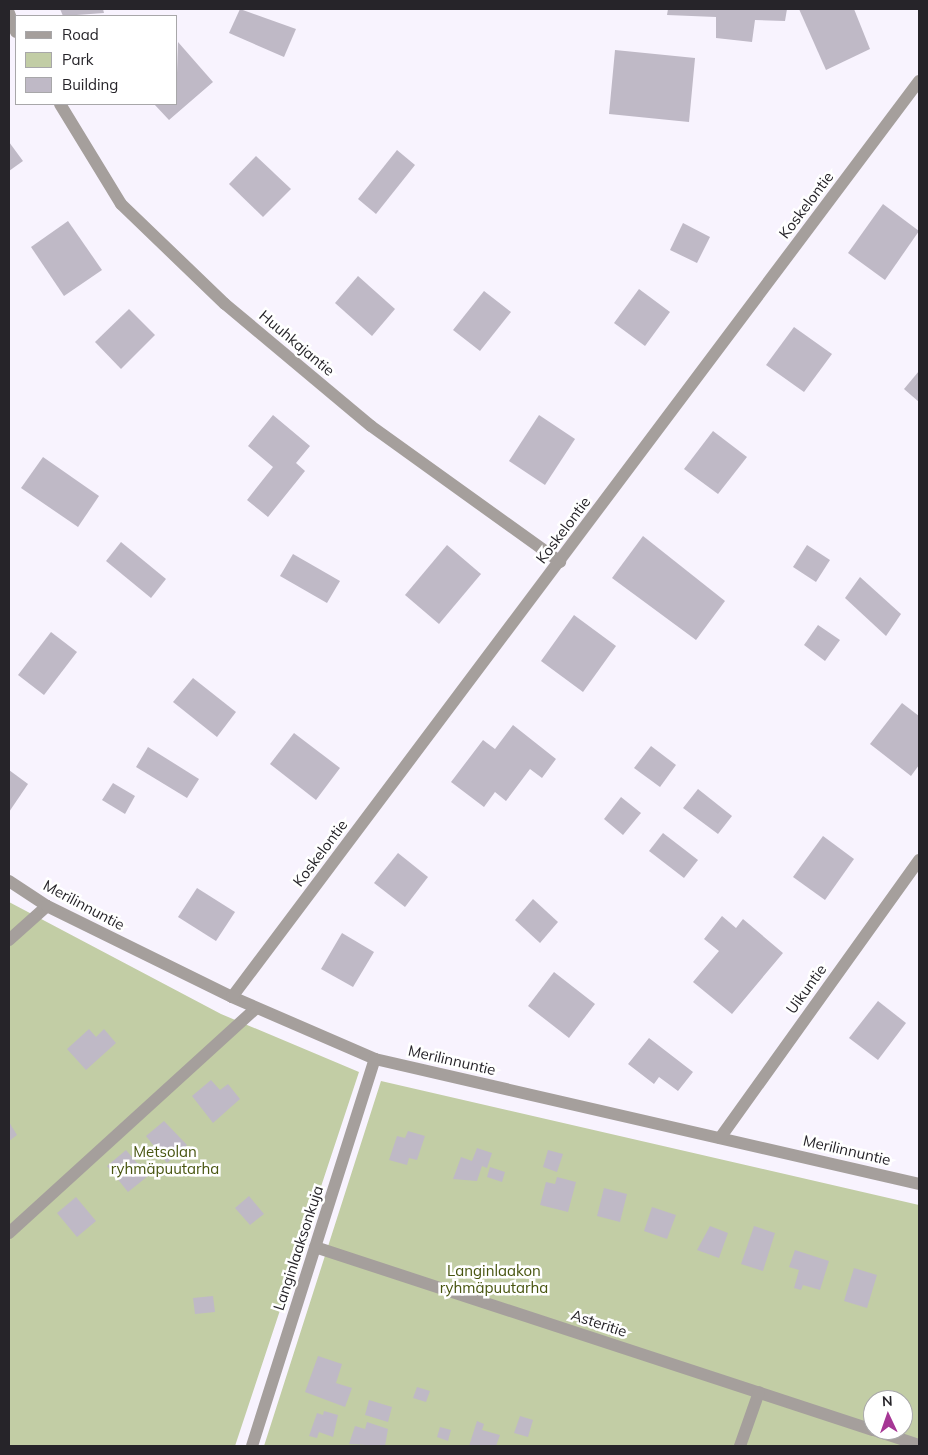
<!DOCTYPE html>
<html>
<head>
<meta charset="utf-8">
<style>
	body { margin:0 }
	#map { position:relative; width:928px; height:1455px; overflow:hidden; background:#f8f3fe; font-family:Mulish,sans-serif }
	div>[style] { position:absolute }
	.green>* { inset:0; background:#c2cda5 }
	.building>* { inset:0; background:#bfb9c6 }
	.lane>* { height:12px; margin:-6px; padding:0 6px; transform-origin:6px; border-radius:6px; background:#a59f9c }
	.street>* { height:12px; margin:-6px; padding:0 6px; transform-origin:6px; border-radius:6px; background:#a59f9c }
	span { translate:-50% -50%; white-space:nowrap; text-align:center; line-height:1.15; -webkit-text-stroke:5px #fff; paint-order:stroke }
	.street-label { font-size:15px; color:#262429 }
	.park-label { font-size:15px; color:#485510 }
	.frame { position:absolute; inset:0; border:10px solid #262429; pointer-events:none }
	.legend { position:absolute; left:15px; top:15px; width:162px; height:90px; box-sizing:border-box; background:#fff; border:1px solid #a8a7a9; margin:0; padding:6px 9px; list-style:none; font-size:15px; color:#262429 }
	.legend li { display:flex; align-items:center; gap:10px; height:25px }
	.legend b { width:25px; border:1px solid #a8a7a9 }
	.north { position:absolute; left:863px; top:1390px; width:50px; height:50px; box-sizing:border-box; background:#fff; border:1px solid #a8a7a9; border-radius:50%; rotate:357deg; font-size:14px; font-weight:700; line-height:20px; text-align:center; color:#262429 }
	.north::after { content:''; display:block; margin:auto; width:18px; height:22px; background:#a63795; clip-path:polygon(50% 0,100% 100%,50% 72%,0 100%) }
</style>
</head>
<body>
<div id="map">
	<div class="green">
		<i style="clip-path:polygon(9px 902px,221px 1014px,359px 1072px,235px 1446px,9px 1446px)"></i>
		<i style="clip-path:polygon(evenodd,381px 1081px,919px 1205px,919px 1446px,264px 1446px,381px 1081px,873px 1400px,903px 1400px,903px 1430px,873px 1430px,873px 1400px)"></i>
	</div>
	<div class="building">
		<i style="clip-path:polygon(60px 9px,103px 9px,104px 13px,63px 16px)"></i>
		<i style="clip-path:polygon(240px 9px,296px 29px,284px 57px,229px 33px)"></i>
		<i style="clip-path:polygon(668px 9px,787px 9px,785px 21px,755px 20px,752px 42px,716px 38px,716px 17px,667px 15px)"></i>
		<i style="clip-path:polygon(799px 9px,854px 9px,870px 49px,826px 70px)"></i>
		<i style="clip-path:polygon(178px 42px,213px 82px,169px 120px,154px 104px,176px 104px)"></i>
		<i style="clip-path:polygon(615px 50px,695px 58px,689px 122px,609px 114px)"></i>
		<i style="clip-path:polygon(9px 142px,23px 161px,9px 171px)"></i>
		<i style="clip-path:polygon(397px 150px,415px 165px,376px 214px,358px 199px)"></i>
		<i style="clip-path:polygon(256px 156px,291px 189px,263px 217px,229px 184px)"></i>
		<i style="clip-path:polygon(883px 204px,919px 231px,885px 280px,848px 253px)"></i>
		<i style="clip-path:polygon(68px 221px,102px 270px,64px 296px,31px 247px)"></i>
		<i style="clip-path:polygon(683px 223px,710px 237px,697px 263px,670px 250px)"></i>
		<i style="clip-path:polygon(358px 276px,395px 309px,372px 336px,335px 303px)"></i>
		<i style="clip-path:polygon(639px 289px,670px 312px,645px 346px,614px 323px)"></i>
		<i style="clip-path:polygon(484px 291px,511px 312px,480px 351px,453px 330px)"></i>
		<i style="clip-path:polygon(129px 309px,155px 335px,121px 369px,95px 342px)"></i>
		<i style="clip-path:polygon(794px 327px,832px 354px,804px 392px,766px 365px)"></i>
		<i style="clip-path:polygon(919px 371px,919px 402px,904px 389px)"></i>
		<i style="clip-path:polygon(273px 415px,310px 446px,296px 463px,305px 471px,268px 517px,247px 500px,273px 467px,248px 446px)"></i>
		<i style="clip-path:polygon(539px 415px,575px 439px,545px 485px,509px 461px)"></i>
		<i style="clip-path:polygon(713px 431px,747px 457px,718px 494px,684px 469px)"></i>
		<i style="clip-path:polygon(43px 457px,99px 496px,78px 527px,21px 488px)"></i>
		<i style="clip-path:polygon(643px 536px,725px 601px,696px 640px,612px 578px)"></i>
		<i style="clip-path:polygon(121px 542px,166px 579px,151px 598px,106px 561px)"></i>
		<i style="clip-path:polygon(447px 545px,481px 574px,439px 624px,405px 595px)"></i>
		<i style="clip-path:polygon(807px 545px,830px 560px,816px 582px,793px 567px)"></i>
		<i style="clip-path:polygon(293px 554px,340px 581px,327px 603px,280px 576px)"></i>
		<i style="clip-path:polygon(860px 577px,901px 614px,886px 636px,845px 598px)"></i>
		<i style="clip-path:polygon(574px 615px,616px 646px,583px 692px,541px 661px)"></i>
		<i style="clip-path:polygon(818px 625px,840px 640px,825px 661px,804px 645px)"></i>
		<i style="clip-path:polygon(51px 632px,77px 652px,44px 695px,18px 675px)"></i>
		<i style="clip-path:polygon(193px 678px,236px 712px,217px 737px,173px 702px)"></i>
		<i style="clip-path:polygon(902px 703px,919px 716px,919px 765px,911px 776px,870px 744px)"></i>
		<i style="clip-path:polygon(513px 725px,556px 759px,542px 778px,530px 769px,506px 801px,495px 792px,484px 807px,451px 782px,483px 740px,495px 749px)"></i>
		<i style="clip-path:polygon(294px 733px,340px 768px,316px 800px,270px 764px)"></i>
		<i style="clip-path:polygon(651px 746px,676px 765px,660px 787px,634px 768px)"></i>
		<i style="clip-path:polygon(148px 747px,199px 779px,187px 798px,136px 767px)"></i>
		<i style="clip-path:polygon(9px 770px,28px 784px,9px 812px)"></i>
		<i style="clip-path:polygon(113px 783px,135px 796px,125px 814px,102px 800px)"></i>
		<i style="clip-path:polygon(698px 789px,732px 816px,718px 834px,683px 808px)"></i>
		<i style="clip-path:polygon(621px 797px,641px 813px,623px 835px,604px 819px)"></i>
		<i style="clip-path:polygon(663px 833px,698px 860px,684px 878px,649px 851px)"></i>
		<i style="clip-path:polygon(823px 836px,854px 859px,825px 900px,793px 877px)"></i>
		<i style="clip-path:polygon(398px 853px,428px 877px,405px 907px,374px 883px)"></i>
		<i style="clip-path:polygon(197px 888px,235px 912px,216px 941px,178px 917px)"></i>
		<i style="clip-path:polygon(533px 899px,558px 922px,540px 943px,515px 920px)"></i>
		<i style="clip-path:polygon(722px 916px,736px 928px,743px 919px,783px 953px,732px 1014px,693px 982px,719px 951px,704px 939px)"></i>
		<i style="clip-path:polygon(342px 933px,374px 952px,353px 987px,321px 969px)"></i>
		<i style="clip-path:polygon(554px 972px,595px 1004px,569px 1038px,528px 1006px)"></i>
		<i style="clip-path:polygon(878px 1001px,906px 1023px,878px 1060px,849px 1038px)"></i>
		<i style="clip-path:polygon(89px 1029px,96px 1037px,104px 1029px,116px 1043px,86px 1070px,67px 1049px)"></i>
		<i style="clip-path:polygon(649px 1038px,693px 1072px,678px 1091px,659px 1077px,654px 1084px,628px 1064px)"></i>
		<i style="clip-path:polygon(211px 1080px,220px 1090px,228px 1084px,240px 1099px,213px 1123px,192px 1096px)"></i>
		<i style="clip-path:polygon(164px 1121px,187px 1145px,167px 1163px,146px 1136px)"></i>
		<i style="clip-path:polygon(9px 1122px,17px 1135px,9px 1141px)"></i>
		<i style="clip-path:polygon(408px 1131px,425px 1136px,417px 1160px,409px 1158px,407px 1165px,389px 1160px,397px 1136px,405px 1138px)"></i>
		<i style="clip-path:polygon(477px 1148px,492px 1153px,487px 1168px,482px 1166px,477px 1181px,453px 1179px,461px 1157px,472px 1161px)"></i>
		<i style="clip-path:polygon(126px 1150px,148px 1176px,128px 1192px,107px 1166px)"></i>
		<i style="clip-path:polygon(548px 1150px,563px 1154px,557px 1172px,543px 1167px)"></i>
		<i style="clip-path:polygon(490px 1167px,505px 1172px,502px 1182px,487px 1177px)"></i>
		<i style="clip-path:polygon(557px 1177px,576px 1182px,568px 1212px,540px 1205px,546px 1182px,555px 1184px)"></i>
		<i style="clip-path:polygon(604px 1188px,627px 1194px,620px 1222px,597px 1216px)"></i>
		<i style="clip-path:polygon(249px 1196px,264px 1214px,250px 1225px,235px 1208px)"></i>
		<i style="clip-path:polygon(76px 1197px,96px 1221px,77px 1237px,57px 1213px)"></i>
		<i style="clip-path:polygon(652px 1207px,676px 1215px,667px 1239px,644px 1231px)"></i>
		<i style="clip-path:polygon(710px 1226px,728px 1233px,719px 1258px,697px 1250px)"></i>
		<i style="clip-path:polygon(754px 1226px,775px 1233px,763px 1271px,741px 1264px)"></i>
		<i style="clip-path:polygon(795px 1250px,829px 1261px,820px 1290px,803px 1285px,801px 1290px,794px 1288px,799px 1270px,789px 1267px)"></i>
		<i style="clip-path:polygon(854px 1268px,877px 1275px,867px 1308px,844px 1301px)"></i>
		<i style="clip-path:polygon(213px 1296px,215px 1312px,195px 1314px,193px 1298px)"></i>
		<i style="clip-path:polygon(318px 1356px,342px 1364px,336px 1383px,352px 1388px,345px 1407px,305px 1392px)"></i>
		<i style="clip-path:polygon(417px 1387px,430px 1391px,426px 1402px,413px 1398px)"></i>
		<i style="clip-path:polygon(369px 1400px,392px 1407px,388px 1422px,365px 1415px)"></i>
		<i style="clip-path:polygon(324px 1411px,338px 1415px,333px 1437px,319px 1432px,317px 1438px,309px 1436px,317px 1413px,323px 1415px)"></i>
		<i style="clip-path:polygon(520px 1416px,533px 1420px,528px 1437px,514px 1433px)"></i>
		<i style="clip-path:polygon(477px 1421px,484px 1424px,482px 1430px,500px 1435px,496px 1446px,469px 1446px)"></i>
		<i style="clip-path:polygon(367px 1422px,388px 1429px,385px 1446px,349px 1444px,355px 1426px,365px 1429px)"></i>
		<i style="clip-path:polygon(440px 1427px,451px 1430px,448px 1441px,437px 1437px)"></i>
	</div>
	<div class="lane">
		<i style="left:9px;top:940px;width:51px;rotate:-41.8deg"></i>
		<i style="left:9px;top:1233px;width:334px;rotate:-42.3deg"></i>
		<i style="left:315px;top:1247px;width:587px;rotate:18.16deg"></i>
		<i style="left:874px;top:1430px;width:47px;rotate:18.4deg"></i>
		<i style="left:740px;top:1446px;width:57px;rotate:-70.6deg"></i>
	</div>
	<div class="street">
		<i style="left:9px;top:13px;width:20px;rotate:70deg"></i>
		<i style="left:60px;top:104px;width:117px;rotate:58.6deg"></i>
		<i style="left:121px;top:204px;width:144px;rotate:43.9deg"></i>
		<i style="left:225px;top:304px;width:190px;rotate:39.9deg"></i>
		<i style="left:371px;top:426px;width:233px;rotate:35.7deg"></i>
		<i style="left:9px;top:881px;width:45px;rotate:33.3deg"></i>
		<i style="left:47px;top:906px;width:206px;rotate:26.2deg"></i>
		<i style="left:232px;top:997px;width:156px;rotate:23.4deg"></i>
		<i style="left:375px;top:1059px;width:558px;rotate:12.94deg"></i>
		<i style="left:232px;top:997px;width:1145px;rotate:-53.13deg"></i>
		<i style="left:720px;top:1138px;width:342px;rotate:-54.4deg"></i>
		<i style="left:252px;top:1446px;width:406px;rotate:-72.4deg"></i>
	</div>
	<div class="street-label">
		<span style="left:806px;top:205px;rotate:-53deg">Koskelontie</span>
		<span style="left:297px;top:343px;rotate:40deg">Huuhkajantie</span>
		<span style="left:563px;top:530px;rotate:-53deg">Koskelontie</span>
		<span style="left:320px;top:853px;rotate:-53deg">Koskelontie</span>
		<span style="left:84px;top:905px;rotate:28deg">Merilinnuntie</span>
		<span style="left:806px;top:989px;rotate:-54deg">Uikuntie</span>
		<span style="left:452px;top:1060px;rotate:13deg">Merilinnuntie</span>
		<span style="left:847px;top:1150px;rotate:13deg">Merilinnuntie</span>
		<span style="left:298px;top:1248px;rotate:-72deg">Langinlaaksonkuja</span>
		<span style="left:599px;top:1323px;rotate:18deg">Asteritie</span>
	</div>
	<div class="park-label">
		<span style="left:165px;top:1160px">Metsolan<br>ryhmäpuutarha</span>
		<span style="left:494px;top:1279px">Langinlaakon<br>ryhmäpuutarha</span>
	</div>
	<div class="frame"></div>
	<ul class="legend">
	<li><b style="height:6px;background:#a59f9c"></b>Road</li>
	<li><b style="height:14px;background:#c2cda5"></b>Park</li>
	<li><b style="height:14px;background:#bfb9c6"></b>Building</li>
	</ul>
	<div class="north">N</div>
</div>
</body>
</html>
